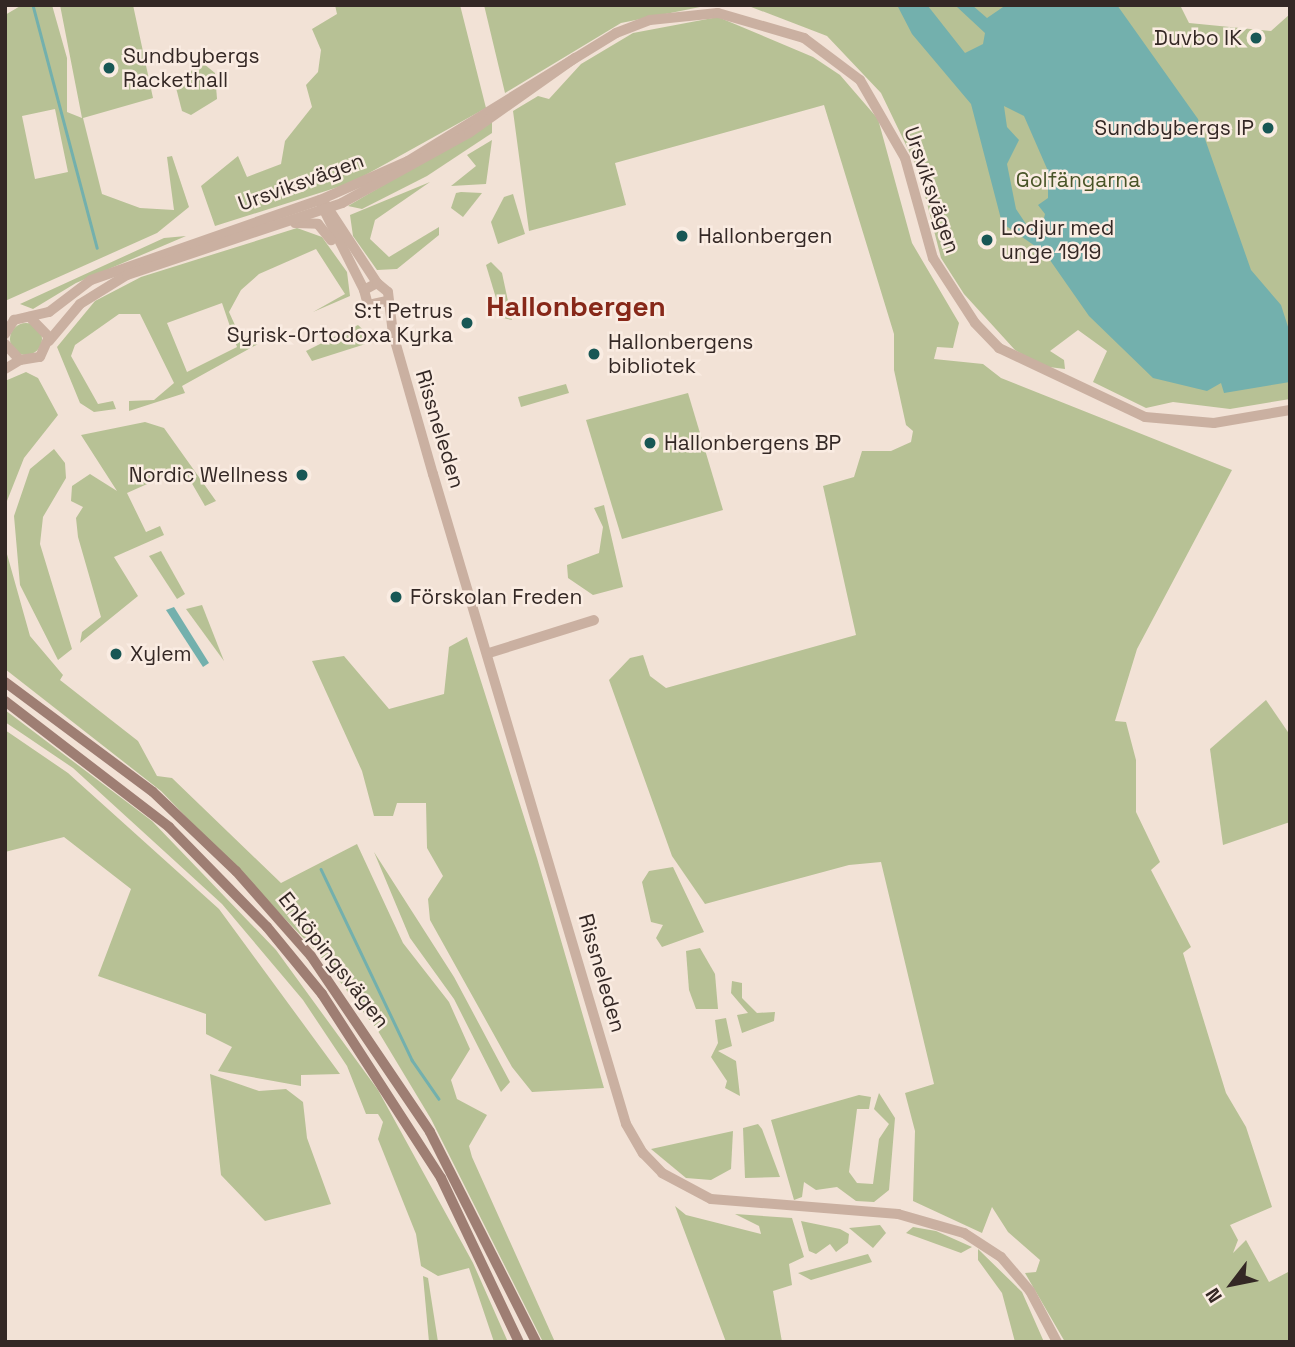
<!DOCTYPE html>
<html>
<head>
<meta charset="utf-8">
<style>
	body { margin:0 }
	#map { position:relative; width:1295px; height:1347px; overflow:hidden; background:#f2e2d6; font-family:"Space Grotesk",sans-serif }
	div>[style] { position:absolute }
	.green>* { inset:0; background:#b7c195 }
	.round { border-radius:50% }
	.water>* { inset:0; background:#73b0ad }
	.stream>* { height:2.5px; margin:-1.25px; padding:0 1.25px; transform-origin:1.25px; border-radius:1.25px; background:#73b0ad }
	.tertiary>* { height:10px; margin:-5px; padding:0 5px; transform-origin:5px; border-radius:5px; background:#cab0a1 }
	.secondary>* { height:10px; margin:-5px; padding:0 5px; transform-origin:5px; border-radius:5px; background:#9e7e73 }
	.dots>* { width:19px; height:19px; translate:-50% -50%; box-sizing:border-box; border:4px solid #faece2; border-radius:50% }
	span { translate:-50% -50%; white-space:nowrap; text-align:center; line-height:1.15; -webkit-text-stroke:5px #faece2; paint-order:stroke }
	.poi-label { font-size:21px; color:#342825 }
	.right { translate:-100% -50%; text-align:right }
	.left { translate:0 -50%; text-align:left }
	.park-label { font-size:21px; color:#485427 }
	.street-label { font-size:21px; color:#342825 }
	.district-label { font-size:28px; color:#872819; font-weight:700 }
	.frame { position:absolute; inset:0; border:7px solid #342825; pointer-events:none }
	.north { position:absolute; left:1197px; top:1249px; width:70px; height:70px; -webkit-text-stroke:5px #faece2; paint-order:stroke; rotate:238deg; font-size:19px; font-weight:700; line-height:28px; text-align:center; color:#342825 }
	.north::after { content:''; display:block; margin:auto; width:24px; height:32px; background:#342825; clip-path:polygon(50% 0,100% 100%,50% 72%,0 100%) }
</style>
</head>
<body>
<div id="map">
	<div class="green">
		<i style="clip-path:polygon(evenodd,22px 5px,52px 5px,67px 58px,67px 112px,82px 118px,60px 5px,133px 5px,153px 98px,83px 118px,102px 194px,140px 208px,174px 210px,167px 157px,172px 156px,189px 207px,157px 233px,5px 301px,5px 15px,22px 5px,55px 109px,68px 172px,35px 179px,22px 116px,55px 109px)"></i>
		<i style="clip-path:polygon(335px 5px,460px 5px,486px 108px,351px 183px,215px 226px,201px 186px,238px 156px,247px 177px,281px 164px,285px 141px,312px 107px,306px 85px,318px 72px,321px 50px,312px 29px,337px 14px)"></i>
		<i style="clip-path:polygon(484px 5px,710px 5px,621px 23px,505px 93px)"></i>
		<i style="clip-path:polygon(746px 5px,1180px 5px,1189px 23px,1271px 31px,1290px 14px,1290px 399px,1230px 409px,1173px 402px,1146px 408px,1093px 382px,1107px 351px,1078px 330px,1050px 351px,1064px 360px,1065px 369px,1041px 366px,1015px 350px,964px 294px,941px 258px,919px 172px,881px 93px,827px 36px)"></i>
		<i style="clip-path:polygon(718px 17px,813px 57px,840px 75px,878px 119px,912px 243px,959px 323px,953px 348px,937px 347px,934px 359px,983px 364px,1001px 378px,1232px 470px,1137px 649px,1115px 721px,1126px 722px,1136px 760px,1136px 812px,1160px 862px,1151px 870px,1191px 947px,1183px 953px,1226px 1093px,1246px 1127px,1272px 1207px,1230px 1225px,1238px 1240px,1233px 1253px,1246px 1240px,1269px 1282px,1290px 1271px,1290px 1342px,1065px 1342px,1025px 1273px,1036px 1272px,1040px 1260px,1008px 1232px,992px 1207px,982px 1233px,913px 1201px,915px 1131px,905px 1093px,934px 1084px,881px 862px,849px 865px,705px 904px,672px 856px,609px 680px,630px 658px,643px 655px,650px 676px,666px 688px,856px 635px,823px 486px,854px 477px,862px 451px,891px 451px,911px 442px,913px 431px,906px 425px,894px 370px,894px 334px,824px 105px,615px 163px,626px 205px,529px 231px,513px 111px,538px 96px,549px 99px,581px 64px,633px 33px)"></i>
		<i style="clip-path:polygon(204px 64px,215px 73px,217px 99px,191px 115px,182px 111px,174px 80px)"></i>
		<i style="clip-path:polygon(492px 121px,492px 133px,427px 176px,362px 209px,348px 206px)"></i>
		<i style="clip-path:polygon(492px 140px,486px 184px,451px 186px,476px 166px,467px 155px)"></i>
		<i style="clip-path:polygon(430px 182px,375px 220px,370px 239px,389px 257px,439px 227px,439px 235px,397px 269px,377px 270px,353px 236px,350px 215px)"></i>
		<i style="clip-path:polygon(456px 193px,461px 192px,482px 193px,463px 217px,451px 208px)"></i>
		<i style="clip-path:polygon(513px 194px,525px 234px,498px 244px,491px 222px,504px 197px)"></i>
		<i style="clip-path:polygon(evenodd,297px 228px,322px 237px,347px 272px,350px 296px,313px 312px,345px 294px,316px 249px,259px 274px,241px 290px,229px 312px,239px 334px,258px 344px,182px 386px,185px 393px,129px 411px,129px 401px,154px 400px,174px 383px,140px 314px,119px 314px,75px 345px,71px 356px,98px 404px,113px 401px,116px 409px,94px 412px,80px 403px,57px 347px,95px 301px,141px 277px,297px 228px,222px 303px,237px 347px,187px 372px,167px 323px,222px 303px)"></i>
		<i style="clip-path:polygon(186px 236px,76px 283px,33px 309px,20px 304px,164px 238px)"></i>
		<i style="clip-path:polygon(491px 262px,502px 273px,512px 320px,502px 318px,486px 265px)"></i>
		<i class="round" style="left:10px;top:323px;width:32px;height:32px"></i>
		<i style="clip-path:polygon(358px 325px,375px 341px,312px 361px,306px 351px)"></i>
		<i style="clip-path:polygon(26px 372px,38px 378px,58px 415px,24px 458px,5px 506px,5px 381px)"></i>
		<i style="clip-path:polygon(566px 384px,569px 393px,521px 407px,518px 397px)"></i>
		<i style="clip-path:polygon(688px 393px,723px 510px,622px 539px,586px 420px)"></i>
		<i style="clip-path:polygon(145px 422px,164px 428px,216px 501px,205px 506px,183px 468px,127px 493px,146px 532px,160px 526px,164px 535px,114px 557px,138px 596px,80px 643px,82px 632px,101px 617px,78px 537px,76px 518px,83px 507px,71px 501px,72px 486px,90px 474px,117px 491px,81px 435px)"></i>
		<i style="clip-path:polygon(54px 449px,65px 463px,66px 478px,43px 517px,40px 544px,72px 649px,58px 660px,20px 585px,14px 516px,30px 469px)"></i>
		<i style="clip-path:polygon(604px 505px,623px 587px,593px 595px,568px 578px,567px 565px,599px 553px,603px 527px,594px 508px)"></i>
		<i style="clip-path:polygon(5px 547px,30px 636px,63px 675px,60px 680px,138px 741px,157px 776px,172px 778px,281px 883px,357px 844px,403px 943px,449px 1002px,470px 1049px,451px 1080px,457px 1099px,487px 1115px,469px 1146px,472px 1157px,555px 1342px,543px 1342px,431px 1119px,378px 1031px,317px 952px,161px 791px,5px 669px)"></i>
		<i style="clip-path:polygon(161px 551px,185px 594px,177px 599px,149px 556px)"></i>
		<i style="clip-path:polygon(202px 605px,224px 661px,186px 609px)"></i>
		<i style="clip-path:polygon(467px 637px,537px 858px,604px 1088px,532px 1092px,512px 1067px,430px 920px,428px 899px,443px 876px,427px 848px,426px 803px,397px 803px,393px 816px,374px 816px,362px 771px,312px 661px,344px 656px,389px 709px,444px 694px,449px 647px)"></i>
		<i style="clip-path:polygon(1266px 700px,1290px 735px,1290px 822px,1223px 845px,1210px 749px)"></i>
		<i style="clip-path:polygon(5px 710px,152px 821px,276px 950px,378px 1090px,473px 1263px,508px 1342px,494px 1342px,469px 1268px,438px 1276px,421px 1266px,416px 1234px,378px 1139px,383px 1122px,378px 1114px,366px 1114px,347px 1066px,303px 1000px,222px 904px,73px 768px,5px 722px)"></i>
		<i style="clip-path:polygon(5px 730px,68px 773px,219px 909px,340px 1074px,301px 1075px,301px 1086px,218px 1071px,232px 1047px,206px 1034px,206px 1014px,98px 976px,131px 889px,64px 837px,5px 852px)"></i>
		<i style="clip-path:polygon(374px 852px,454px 977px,510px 1082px,501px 1092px,454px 999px,410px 938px)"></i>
		<i style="clip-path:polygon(673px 867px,704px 932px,662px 947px,656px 938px,663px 925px,651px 922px,642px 882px,649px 871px)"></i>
		<i style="clip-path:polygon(700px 948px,715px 974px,718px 1009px,696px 1009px,689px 990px,686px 951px)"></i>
		<i style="clip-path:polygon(732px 981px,742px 983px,742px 998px,757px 1013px,775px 1012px,774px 1021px,742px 1033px,737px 1015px,748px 1013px,731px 993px)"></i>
		<i style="clip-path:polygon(726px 1018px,732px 1046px,718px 1051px,736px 1061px,740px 1096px,725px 1088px,727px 1081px,711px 1057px,718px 1043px,715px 1020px)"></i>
		<i style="clip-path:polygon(210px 1074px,259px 1091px,286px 1089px,303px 1102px,307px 1138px,331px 1204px,265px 1221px,221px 1175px)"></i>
		<i style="clip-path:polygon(879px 1093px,895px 1118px,889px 1190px,874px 1202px,856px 1201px,837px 1187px,816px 1190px,804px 1182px,802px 1197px,794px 1200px,771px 1120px,859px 1095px,871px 1097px,869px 1109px,857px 1109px,849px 1172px,857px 1183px,873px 1184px,879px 1139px,889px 1124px,874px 1109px)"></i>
		<i style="clip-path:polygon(758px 1124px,762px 1129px,780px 1177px,745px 1178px,743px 1128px)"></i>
		<i style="clip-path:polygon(733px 1131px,731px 1169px,711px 1180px,686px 1178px,651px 1149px)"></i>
		<i style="clip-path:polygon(675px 1206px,686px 1215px,761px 1234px,759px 1226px,735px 1214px,792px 1218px,804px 1257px,789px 1264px,792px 1285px,773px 1291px,782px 1342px,726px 1342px)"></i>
		<i style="clip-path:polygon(801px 1221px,840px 1229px,849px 1234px,848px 1243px,836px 1252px,830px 1244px,816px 1254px,809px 1251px)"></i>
		<i style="clip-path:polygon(880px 1225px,886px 1233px,873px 1248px,849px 1228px)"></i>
		<i style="clip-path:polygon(913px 1227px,936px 1231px,972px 1247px,961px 1253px,906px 1233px)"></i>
		<i style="clip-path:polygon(978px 1249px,1022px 1292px,1044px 1342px,1015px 1342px,1002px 1293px,978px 1260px)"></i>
		<i style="clip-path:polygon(868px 1254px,872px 1262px,811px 1280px,798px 1273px)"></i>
		<i style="clip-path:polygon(423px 1276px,428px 1278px,438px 1342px,429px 1342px)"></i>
	</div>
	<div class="water">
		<i style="clip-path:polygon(evenodd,897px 5px,972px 5px,987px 18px,1006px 5px,1117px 5px,1198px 119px,1251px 270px,1281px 305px,1290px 333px,1290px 382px,1224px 393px,1221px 383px,1207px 391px,1153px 378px,1089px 316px,1045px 253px,1002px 223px,971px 104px,912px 34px,897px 5px,928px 6px,957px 7px,985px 33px,983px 44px,965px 53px,928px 6px,897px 5px,1004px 106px,1024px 116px,1048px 171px,1048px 198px,1038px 205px,1045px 214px,1042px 226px,1026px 224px,1016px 209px,1007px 164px,1019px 140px,1007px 127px,1004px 106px)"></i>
		<i style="clip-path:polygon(174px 607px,209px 663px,203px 667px,166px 610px)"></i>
	</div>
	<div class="stream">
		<i style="left:33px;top:5px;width:251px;rotate:75.2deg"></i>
		<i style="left:321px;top:869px;width:212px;rotate:64.5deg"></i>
		<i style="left:412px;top:1060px;width:47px;rotate:55.3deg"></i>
	</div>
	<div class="tertiary">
		<i style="left:321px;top:204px;width:96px;rotate:63.4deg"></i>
		<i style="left:326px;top:205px;width:93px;rotate:56.8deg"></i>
		<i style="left:295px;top:223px;width:23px;rotate:2deg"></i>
		<i style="left:318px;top:224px;width:21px;rotate:51deg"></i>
		<i style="left:387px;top:301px;width:19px;rotate:168deg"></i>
		<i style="left:368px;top:305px;width:16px;rotate:-105deg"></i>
		<i style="left:364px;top:290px;width:15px;rotate:-28deg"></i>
		<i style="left:377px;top:283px;width:14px;rotate:39deg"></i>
		<i style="left:388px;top:292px;width:42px;rotate:83.2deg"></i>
		<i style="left:393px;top:334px;width:146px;rotate:74.1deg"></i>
		<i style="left:433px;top:474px;width:678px;rotate:73.46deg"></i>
		<i style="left:626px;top:1124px;width:34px;rotate:60deg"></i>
		<i style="left:643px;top:1153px;width:28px;rotate:46deg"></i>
		<i style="left:662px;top:1173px;width:55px;rotate:28deg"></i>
		<i style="left:711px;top:1199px;width:188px;rotate:4.6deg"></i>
		<i style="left:898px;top:1214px;width:69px;rotate:16.1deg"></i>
		<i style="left:964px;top:1233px;width:44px;rotate:33deg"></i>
		<i style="left:1001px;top:1257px;width:45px;rotate:49.5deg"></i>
		<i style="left:1030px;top:1291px;width:58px;rotate:62.1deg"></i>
		<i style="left:5px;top:334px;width:17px;rotate:-57deg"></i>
		<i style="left:14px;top:320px;width:36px;rotate:-13deg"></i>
		<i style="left:49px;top:312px;width:53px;rotate:-37.3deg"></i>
		<i style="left:91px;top:280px;width:243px;rotate:-19.3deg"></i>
		<i style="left:320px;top:200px;width:96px;rotate:-23.9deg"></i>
		<i style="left:408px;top:161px;width:244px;rotate:-31.6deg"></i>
		<i style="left:616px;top:33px;width:36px;rotate:-21deg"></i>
		<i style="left:650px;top:20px;width:68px;rotate:-5.9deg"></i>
		<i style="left:718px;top:13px;width:90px;rotate:16.2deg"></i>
		<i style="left:804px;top:38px;width:70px;rotate:36.9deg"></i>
		<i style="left:860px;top:80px;width:90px;rotate:60deg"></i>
		<i style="left:905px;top:158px;width:104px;rotate:74.4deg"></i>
		<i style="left:933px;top:258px;width:77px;rotate:57.1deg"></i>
		<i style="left:975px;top:323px;width:35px;rotate:46deg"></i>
		<i style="left:999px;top:348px;width:161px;rotate:25.3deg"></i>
		<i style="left:1145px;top:417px;width:69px;rotate:5deg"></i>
		<i style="left:1214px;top:423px;width:77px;rotate:-9.7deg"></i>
		<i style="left:49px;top:341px;width:48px;rotate:-50deg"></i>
		<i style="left:80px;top:304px;width:55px;rotate:-31.7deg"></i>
		<i style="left:127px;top:275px;width:227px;rotate:-18.5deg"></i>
		<i style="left:342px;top:203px;width:145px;rotate:-28.9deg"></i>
		<i style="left:469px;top:133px;width:130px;rotate:-35.3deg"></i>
		<i style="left:5px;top:344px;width:22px;rotate:47deg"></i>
		<i style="left:20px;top:360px;width:20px;rotate:-9deg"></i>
		<i style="left:40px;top:357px;width:22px;rotate:-66deg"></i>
		<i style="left:49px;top:337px;width:28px;rotate:-134deg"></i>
		<i style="left:5px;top:369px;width:17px;rotate:-31deg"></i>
		<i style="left:489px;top:653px;width:110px;rotate:-17.4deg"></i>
	</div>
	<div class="secondary">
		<i style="left:5px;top:682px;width:184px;rotate:36.6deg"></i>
		<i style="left:153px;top:792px;width:115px;rotate:43.6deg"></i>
		<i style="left:236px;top:871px;width:113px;rotate:48.6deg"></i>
		<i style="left:311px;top:956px;width:212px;rotate:55.9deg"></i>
		<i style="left:430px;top:1132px;width:235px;rotate:63.2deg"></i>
		<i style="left:5px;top:701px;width:207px;rotate:37.5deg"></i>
		<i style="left:169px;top:827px;width:140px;rotate:45.6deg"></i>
		<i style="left:267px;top:927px;width:87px;rotate:50.6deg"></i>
		<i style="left:322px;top:994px;width:219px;rotate:57.1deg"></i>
		<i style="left:441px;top:1178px;width:182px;rotate:64.6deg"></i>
	</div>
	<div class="dots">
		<i style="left:1256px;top:38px;background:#185755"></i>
		<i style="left:109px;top:68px;background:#185755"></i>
		<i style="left:1268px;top:128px;background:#185755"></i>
		<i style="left:682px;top:236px;background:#185755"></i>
		<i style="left:987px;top:240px;background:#185755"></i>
		<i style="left:467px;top:323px;background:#185755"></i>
		<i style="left:594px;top:354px;background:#185755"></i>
		<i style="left:650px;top:443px;background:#185755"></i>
		<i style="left:302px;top:475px;background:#185755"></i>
		<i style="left:396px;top:597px;background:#185755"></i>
		<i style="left:116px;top:654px;background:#185755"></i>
	</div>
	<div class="poi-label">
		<span class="right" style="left:1242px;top:38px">Duvbo IK</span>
		<span class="left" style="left:123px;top:68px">Sundbybergs<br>Rackethall</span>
		<span class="right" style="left:1254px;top:128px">Sundbybergs IP</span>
		<span class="left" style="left:1001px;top:240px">Lodjur med<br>unge 1919</span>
		<span class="left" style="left:698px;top:236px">Hallonbergen</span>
		<span class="right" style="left:453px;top:323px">S:t Petrus<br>Syrisk-Ortodoxa Kyrka</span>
		<span class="left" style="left:608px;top:354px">Hallonbergens<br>bibliotek</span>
		<span class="left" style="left:664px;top:443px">Hallonbergens BP</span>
		<span class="right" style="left:288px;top:475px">Nordic Wellness</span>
		<span class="left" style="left:410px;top:597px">Förskolan Freden</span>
		<span class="left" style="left:130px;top:654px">Xylem</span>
	</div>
	<div class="park-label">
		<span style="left:1078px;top:180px">Golfängarna</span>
	</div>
	<div class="street-label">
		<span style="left:301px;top:182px;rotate:-20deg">Ursviksvägen</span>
		<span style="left:932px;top:190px;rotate:71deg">Ursviksvägen</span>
		<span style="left:440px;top:429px;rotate:73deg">Rissneleden</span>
		<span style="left:334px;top:960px;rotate:52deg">Enköpingsvägen</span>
		<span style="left:602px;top:973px;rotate:74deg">Rissneleden</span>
	</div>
	<div class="district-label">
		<span style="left:576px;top:306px">Hallonbergen</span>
	</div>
	<div class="frame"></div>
	<div class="north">N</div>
</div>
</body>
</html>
